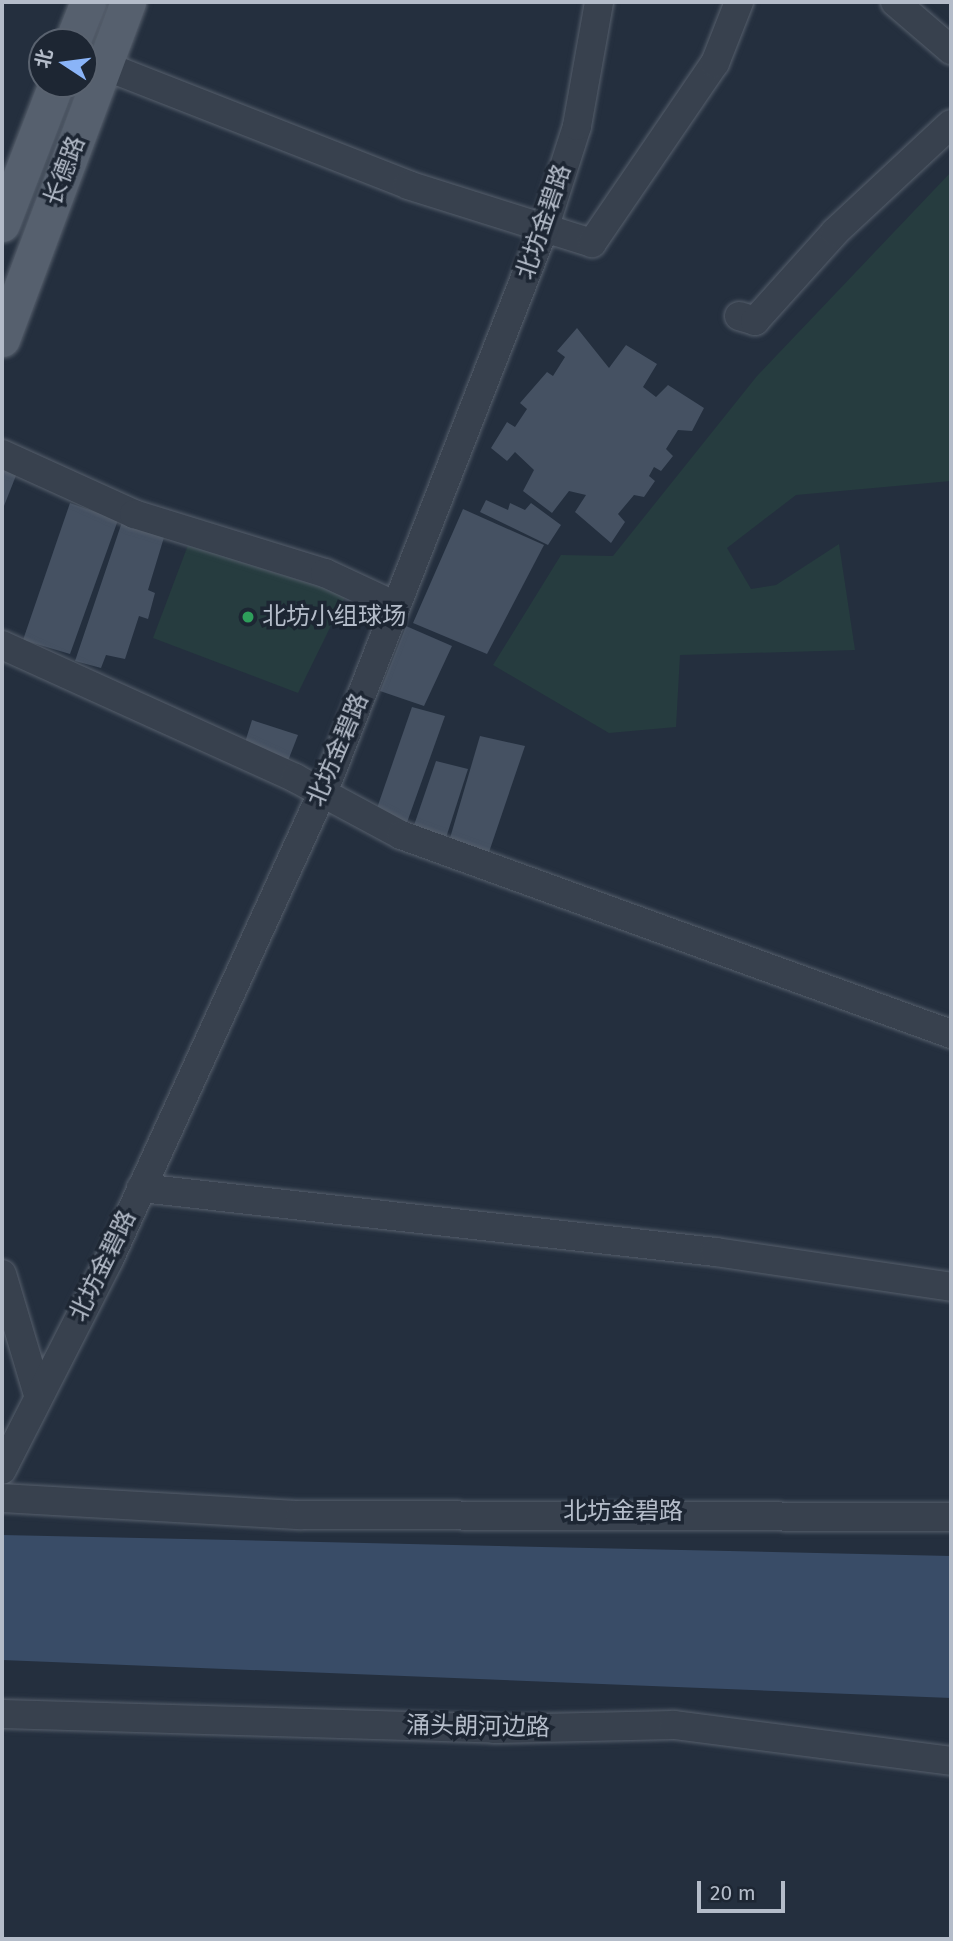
<!DOCTYPE html>
<html>
<head>
<meta charset="utf-8">
<style>
	body { margin:0 }
	#map { position:relative; width:953px; height:1941px; overflow:hidden; background:#242f3e; font-family:"Fira Sans","Noto Sans SC",sans-serif }
	div>[style] { position:absolute }
	.green>* { inset:0; background:#263c3f }
	.water>* { inset:0; background:#394c67 }
	.building>* { inset:0; background:#455162 }
	.roads { filter:drop-shadow(0 0 2px #565f6c) drop-shadow(0 0 2px #565f6c) }
	.minor>* { height:28px; margin:-14px; padding:0 14px; transform-origin:14px; border-radius:14px; background:#38414e }
	.major>* { height:35px; margin:-17.5px; padding:0 17.5px; transform-origin:17.5px; border-radius:17.5px; background:#56606e }
	.dots>* { width:19px; height:19px; translate:-50% -50%; box-sizing:border-box; border:4px solid #1d2633; border-radius:50% }
	span { translate:-50% -50%; white-space:nowrap; text-align:center; line-height:1.15; -webkit-text-stroke:7px #1d2633; paint-order:stroke }
	.street-label { font-size:24px; color:#b4bcc9 }
	.poi-label { font-size:24px; color:#b4bcc9 }
	.left { translate:0 -50%; text-align:left }
	.frame { position:absolute; inset:0; border:4px solid #b4bcc9; pointer-events:none }
	.north { position:absolute; left:28px; top:28px; width:70px; height:70px; box-sizing:border-box; background:#1d2633; border:2px solid #59626f; border-radius:50%; rotate:283deg; font-size:19px; font-weight:700; line-height:28px; text-align:center; color:#b4bcc9 }
	.north::after { content:''; display:block; margin:auto; width:24px; height:32px; background:#8ab4f8; clip-path:polygon(50% 0,100% 100%,50% 72%,0 100%) }
	.scale { position:absolute; left:697px; top:1881px; width:88px; height:32px; box-sizing:border-box; border:4px solid #b4bcc9; border-top:0; padding-left:9px; font-size:21px; line-height:24px; white-space:nowrap; color:#b4bcc9; -webkit-text-stroke:5px #1d2633; paint-order:stroke }
</style>
</head>
<body>
<div id="map">
	<div class="green">
		<i style="clip-path:polygon(951px 172px,951px 481px,796px 495px,727px 548px,751px 589px,776px 585px,839px 544px,855px 650px,680px 655px,676px 727px,609px 733px,493px 665px,561px 555px,613px 556px,757px 376px)"></i>
		<i style="clip-path:polygon(188px 545px,346px 595px,298px 693px,153px 638px)"></i>
	</div>
	<div class="water">
		<i style="clip-path:polygon(2px 1535px,951px 1556px,951px 1698px,2px 1660px)"></i>
	</div>
	<div class="building">
		<i style="clip-path:polygon(577px 328px,609px 368px,626px 345px,657px 364px,643px 387px,656px 397px,668px 385px,704px 408px,692px 431px,678px 430px,666px 449px,673px 456px,661px 471px,654px 467px,649px 476px,655px 481px,644px 497px,634px 495px,618px 514px,625px 522px,611px 543px,575px 512px,586px 495px,569px 491px,552px 513px,523px 491px,534px 470px,515px 452px,507px 461px,491px 448px,507px 422px,515px 427px,527px 409px,520px 403px,547px 372px,553px 376px,565px 357px,557px 351px)"></i>
		<i style="clip-path:polygon(2px 467px,17px 473px,2px 511px)"></i>
		<i style="clip-path:polygon(486px 500px,508px 510px,510px 503px,525px 510px,531px 503px,561px 525px,548px 545px,480px 512px)"></i>
		<i style="clip-path:polygon(70px 503px,118px 520px,70px 654px,23px 640px)"></i>
		<i style="clip-path:polygon(463px 509px,544px 545px,487px 654px,413px 623px)"></i>
		<i style="clip-path:polygon(122px 522px,165px 534px,148px 590px,155px 593px,148px 619px,139px 616px,125px 659px,106px 655px,101px 668px,75px 661px)"></i>
		<i style="clip-path:polygon(406px 626px,452px 646px,424px 706px,380px 691px)"></i>
		<i style="clip-path:polygon(412px 707px,445px 716px,405px 828px,375px 814px)"></i>
		<i style="clip-path:polygon(252px 720px,298px 735px,286px 766px,242px 752px)"></i>
		<i style="clip-path:polygon(480px 736px,525px 746px,487px 858px,448px 845px)"></i>
		<i style="clip-path:polygon(436px 761px,468px 769px,444px 844px,411px 834px)"></i>
	</div>
	<div class="roads">
		<div class="minor">
			<i style="left:895px;top:2px;width:74px;rotate:40.6deg"></i>
			<i style="left:105px;top:66px;width:326px;rotate:21.4deg"></i>
			<i style="left:408px;top:185px;width:193px;rotate:17.5deg"></i>
			<i style="left:592px;top:243px;width:218px;rotate:-55.7deg"></i>
			<i style="left:715px;top:63px;width:66px;rotate:-68.5deg"></i>
			<i style="left:739px;top:316px;width:17px;rotate:17deg"></i>
			<i style="left:755px;top:321px;width:120px;rotate:-48deg"></i>
			<i style="left:835px;top:232px;width:158px;rotate:-43deg"></i>
			<i style="left:2px;top:454px;width:145px;rotate:24.4deg"></i>
			<i style="left:134px;top:514px;width:200px;rotate:17.2deg"></i>
			<i style="left:325px;top:573px;width:78px;rotate:24.9deg"></i>
			<i style="left:2px;top:645px;width:322px;rotate:24.4deg"></i>
			<i style="left:295px;top:778px;width:120px;rotate:28.3deg"></i>
			<i style="left:401px;top:835px;width:585px;rotate:19.89deg"></i>
			<i style="left:141px;top:1188px;width:578px;rotate:6.36deg"></i>
			<i style="left:715px;top:1252px;width:239px;rotate:8.4deg"></i>
			<i style="left:2px;top:1274px;width:126px;rotate:73.4deg"></i>
			<i style="left:2px;top:1470px;width:236px;rotate:-63deg"></i>
			<i style="left:109px;top:1260px;width:535px;rotate:-65.49deg"></i>
			<i style="left:331px;top:773px;width:584px;rotate:-68.62deg"></i>
			<i style="left:544px;top:229px;width:108px;rotate:-72.2deg"></i>
			<i style="left:577px;top:126px;width:126px;rotate:-79.9deg"></i>
			<i style="left:2px;top:1498px;width:298px;rotate:3.3deg"></i>
			<i style="left:300px;top:1515px;width:651px;rotate:0.18deg"></i>
			<i style="left:2px;top:1714px;width:492px;rotate:1.7deg"></i>
			<i style="left:494px;top:1729px;width:180px;rotate:-1.3deg"></i>
			<i style="left:674px;top:1725px;width:279px;rotate:7.4deg"></i>
		</div>
		<div class="major">
			<i style="left:72px;top:42px;width:43px;rotate:-68.2deg"></i>
			<i style="left:2px;top:224px;width:150px;rotate:-68.9deg"></i>
			<i style="left:2px;top:339px;width:360px;rotate:-69.5deg"></i>
		</div>
	</div>
	<div class="dots">
		<i style="left:248px;top:617px;background:#2e9e5b"></i>
	</div>
	<div class="street-label">
		<span style="left:65px;top:171px;rotate:-69deg">长德路</span>
		<span style="left:544px;top:222px;rotate:-71deg">北坊金碧路</span>
		<span style="left:338px;top:750px;rotate:-67deg">北坊金碧路</span>
		<span style="left:103px;top:1266px;rotate:-64deg">北坊金碧路</span>
		<span style="left:623px;top:1512px">北坊金碧路</span>
		<span style="left:478px;top:1727px;rotate:1deg">涌头朗河边路</span>
	</div>
	<div class="poi-label">
		<span class="left" style="left:262px;top:617px">北坊小组球场</span>
	</div>
	<div class="frame"></div>
	<div class="north">北</div>
	<div class="scale">20 m</div>
</div>
</body>
</html>
